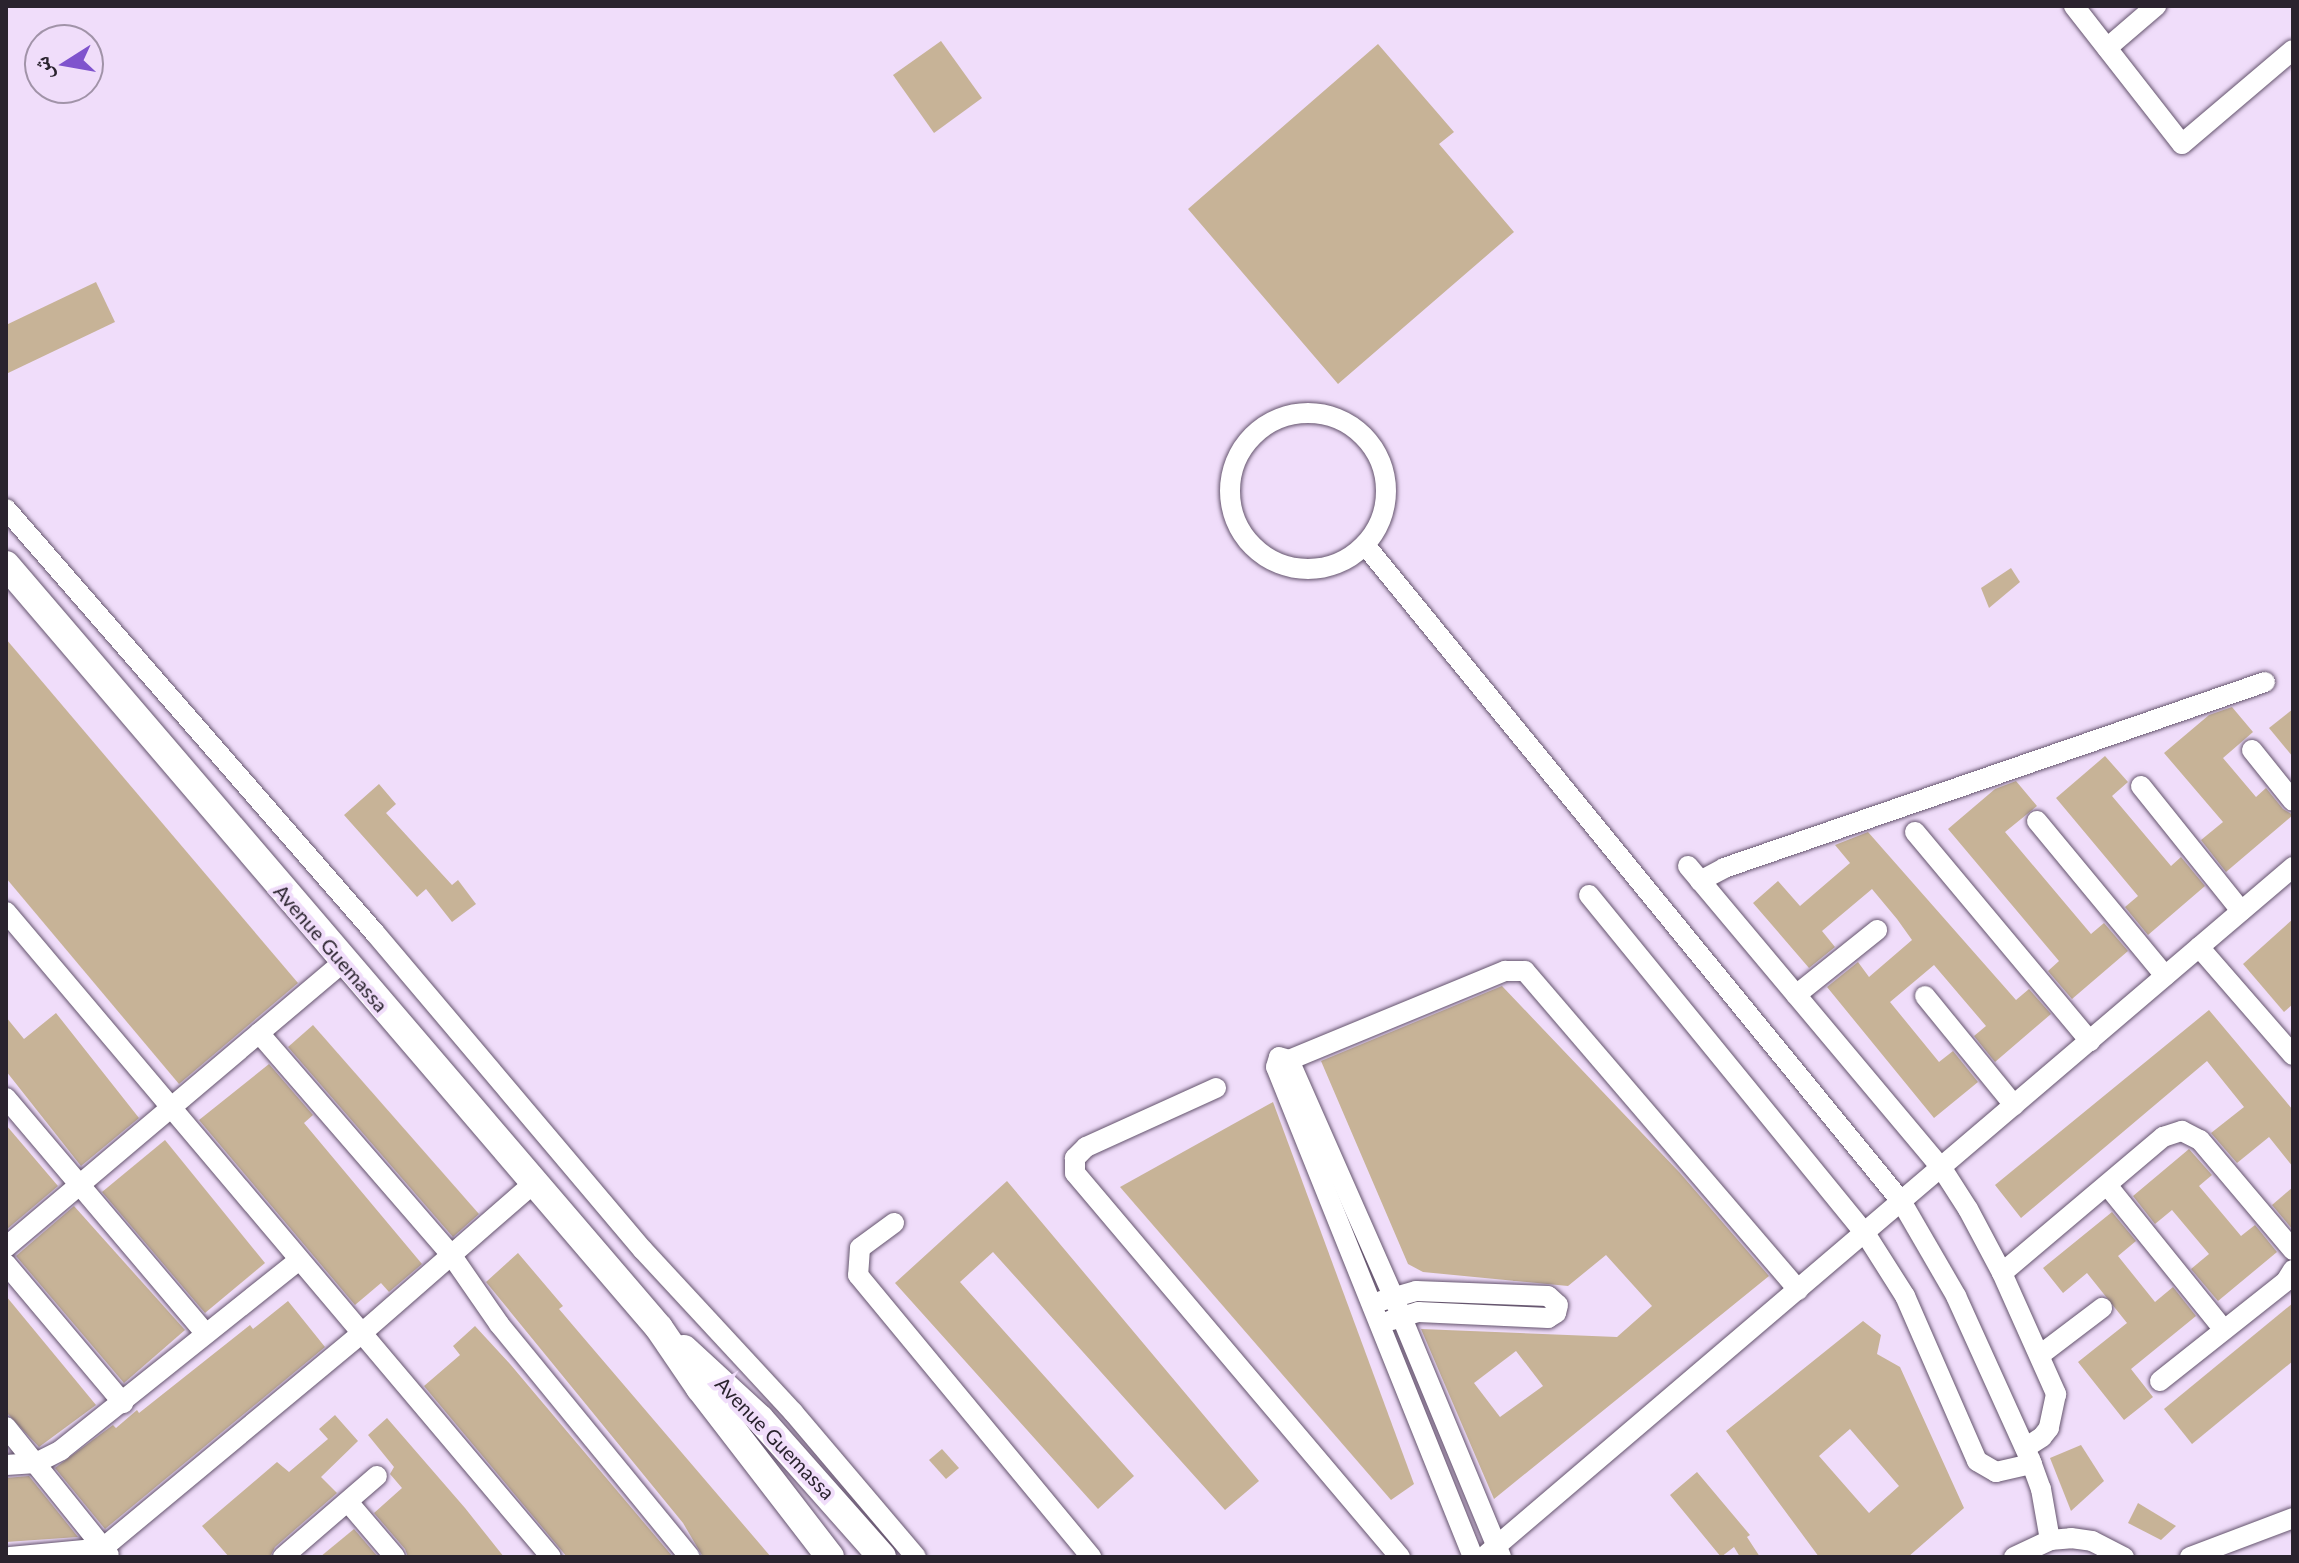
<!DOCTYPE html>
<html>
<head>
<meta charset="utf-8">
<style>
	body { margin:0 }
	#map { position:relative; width:2299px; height:1563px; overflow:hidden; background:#f0ddfa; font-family:Lato,"Noto Naskh Arabic",sans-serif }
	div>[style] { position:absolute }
	.building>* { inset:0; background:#c7b397 }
	.roads { filter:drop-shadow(0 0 2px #64546d) drop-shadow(0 0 2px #64546d) }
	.street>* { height:20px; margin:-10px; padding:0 10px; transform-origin:10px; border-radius:10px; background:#fff }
	.street>.ring { margin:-10px; padding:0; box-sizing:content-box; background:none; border:20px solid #fff; border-radius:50% }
	.secondary>* { height:28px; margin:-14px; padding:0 14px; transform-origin:14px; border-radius:14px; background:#fff }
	span { translate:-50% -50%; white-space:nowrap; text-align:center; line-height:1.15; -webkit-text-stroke:8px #f0ddfa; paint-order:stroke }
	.street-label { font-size:20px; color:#2a232e }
	.frame { position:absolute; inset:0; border:8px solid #2a232e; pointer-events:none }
	.north { position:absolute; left:24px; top:24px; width:80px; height:80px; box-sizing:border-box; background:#f0ddfa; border:2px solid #a193a8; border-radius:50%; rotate:259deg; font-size:22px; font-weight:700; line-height:32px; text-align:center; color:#2a232e }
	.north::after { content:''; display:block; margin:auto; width:28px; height:36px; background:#7f53cd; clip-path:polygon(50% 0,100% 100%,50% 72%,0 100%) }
</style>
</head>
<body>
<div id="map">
	<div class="building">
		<i style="clip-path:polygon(941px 41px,982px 98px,934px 133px,893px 75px)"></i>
		<i style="clip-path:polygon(1378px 44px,1454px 132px,1439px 144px,1514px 232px,1338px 384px,1188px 209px)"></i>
		<i style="clip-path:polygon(96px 282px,115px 322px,6px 374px,6px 325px)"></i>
		<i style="clip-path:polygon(2011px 568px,2020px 582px,1989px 608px,1981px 588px)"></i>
		<i style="clip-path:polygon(6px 639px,298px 983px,179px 1084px,6px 878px)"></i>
		<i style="clip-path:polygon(2232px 707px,2253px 732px,2223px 758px,2256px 797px,2266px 788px,2283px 809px,2293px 815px,2226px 872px,2201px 840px,2223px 822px,2164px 753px,2209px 715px)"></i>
		<i style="clip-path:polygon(2293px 709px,2293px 757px,2269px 728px)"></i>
		<i style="clip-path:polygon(2105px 756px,2128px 782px,2112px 796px,2171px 866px,2181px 857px,2205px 886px,2148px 935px,2125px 907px,2138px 896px,2056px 798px)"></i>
		<i style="clip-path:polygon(2016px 781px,2037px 806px,2005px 832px,2091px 934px,2104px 923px,2128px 951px,2072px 999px,2048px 971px,2059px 961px,1948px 829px,1995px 789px)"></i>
		<i style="clip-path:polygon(379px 784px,396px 804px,386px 813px,452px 885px,458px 880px,476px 904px,452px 922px,426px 889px,417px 897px,344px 815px)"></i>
		<i style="clip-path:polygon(1868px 832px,2016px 1000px,2029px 989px,2051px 1014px,1995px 1062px,1974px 1036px,1986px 1026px,1934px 965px,1890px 1002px,1939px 1062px,1953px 1051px,1978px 1082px,1934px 1118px,1827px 987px,1858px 962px,1869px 977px,1912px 940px,1897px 919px,1872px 889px,1822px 931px,1835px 947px,1809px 968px,1753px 903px,1778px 881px,1800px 906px,1850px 863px,1835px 845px)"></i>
		<i style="clip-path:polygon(2293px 919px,2293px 1004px,2284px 1012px,2243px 964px)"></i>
		<i style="clip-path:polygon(evenodd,1502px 986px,1680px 1173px,1769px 1276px,1494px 1499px,1421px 1329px,1617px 1337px,1652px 1306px,1606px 1255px,1568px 1286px,1423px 1272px,1408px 1264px,1321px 1061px,1502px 986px,1516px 1351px,1543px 1386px,1500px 1417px,1474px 1383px,1516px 1351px)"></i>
		<i style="clip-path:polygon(2209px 1010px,2293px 1110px,2293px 1167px,2269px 1137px,2237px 1163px,2211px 1133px,2244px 1107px,2207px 1061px,2021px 1218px,1995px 1185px)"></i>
		<i style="clip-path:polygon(56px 1013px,139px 1118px,81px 1166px,6px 1071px,6px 1017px,24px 1039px)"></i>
		<i style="clip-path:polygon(313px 1025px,479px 1214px,453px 1237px,288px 1047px)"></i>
		<i style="clip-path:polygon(269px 1064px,313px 1115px,304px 1123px,422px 1264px,389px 1292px,381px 1283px,355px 1305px,199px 1120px)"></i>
		<i style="clip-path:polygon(1273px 1102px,1414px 1484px,1391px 1500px,1120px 1187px)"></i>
		<i style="clip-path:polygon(6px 1125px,58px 1186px,6px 1230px)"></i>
		<i style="clip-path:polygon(165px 1140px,265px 1263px,205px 1313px,102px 1192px)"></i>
		<i style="clip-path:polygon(2189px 1149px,2212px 1175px,2199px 1186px,2241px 1236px,2255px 1225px,2277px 1252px,2218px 1301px,2191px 1269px,2209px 1254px,2172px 1210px,2155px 1224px,2133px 1196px)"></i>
		<i style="clip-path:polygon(1007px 1181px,1259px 1481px,1225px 1510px,993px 1252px,960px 1282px,1134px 1476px,1098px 1509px,895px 1283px)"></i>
		<i style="clip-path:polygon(2293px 1187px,2293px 1230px,2272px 1205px)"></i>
		<i style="clip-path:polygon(74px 1206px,185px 1330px,124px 1383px,16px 1256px)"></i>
		<i style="clip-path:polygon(2112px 1212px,2136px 1241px,2118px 1256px,2155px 1302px,2173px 1287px,2196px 1316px,2131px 1369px,2153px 1397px,2124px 1420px,2078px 1362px,2127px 1323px,2087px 1273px,2063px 1293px,2043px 1268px)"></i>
		<i style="clip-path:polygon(518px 1253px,563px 1306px,559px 1309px,582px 1336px,771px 1557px,703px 1557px,683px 1523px,486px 1282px)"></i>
		<i style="clip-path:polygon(6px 1296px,96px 1405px,39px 1447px,6px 1412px)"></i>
		<i style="clip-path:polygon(288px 1301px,325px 1347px,105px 1529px,55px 1468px,113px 1425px,116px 1428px,137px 1410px,139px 1413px,250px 1325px,253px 1329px)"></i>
		<i style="clip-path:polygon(2293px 1303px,2293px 1361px,2192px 1444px,2164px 1409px)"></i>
		<i style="clip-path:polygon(evenodd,1863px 1321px,1881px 1335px,1877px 1354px,1900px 1367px,1964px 1508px,1908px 1557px,1819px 1557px,1726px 1431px,1863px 1321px,1850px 1429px,1899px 1486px,1869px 1513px,1819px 1456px,1850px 1429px)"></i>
		<i style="clip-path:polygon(475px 1326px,510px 1364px,673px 1557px,567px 1557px,424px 1386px,460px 1355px,453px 1346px)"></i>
		<i style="clip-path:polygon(335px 1415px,358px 1441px,321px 1477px,337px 1493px,275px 1547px,270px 1557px,229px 1557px,202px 1526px,277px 1462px,289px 1472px,328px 1439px,319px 1429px)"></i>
		<i style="clip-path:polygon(387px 1418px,465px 1508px,504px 1557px,408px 1557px,405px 1549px,374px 1513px,402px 1488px,390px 1474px,394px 1467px,368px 1435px)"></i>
		<i style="clip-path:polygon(2081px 1445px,2104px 1481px,2071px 1511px,2050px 1458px)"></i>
		<i style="clip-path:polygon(942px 1449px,959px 1468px,946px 1479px,929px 1460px)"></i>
		<i style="clip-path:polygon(1697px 1472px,1750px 1535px,1747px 1537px,1760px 1557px,1740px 1557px,1734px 1547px,1721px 1557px,1670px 1495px)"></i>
		<i style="clip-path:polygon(29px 1476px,78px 1537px,6px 1542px,6px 1478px)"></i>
		<i style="clip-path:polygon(2138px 1503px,2176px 1526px,2161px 1540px,2128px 1523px)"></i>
		<i style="clip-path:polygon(354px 1529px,378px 1557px,320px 1557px)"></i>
	</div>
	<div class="roads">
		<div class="street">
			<i style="left:2074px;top:6px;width:175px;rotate:52deg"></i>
			<i style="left:2182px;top:144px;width:145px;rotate:-40.3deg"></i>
			<i style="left:2107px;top:48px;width:65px;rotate:-40.6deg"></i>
			<i class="ring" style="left:1230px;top:413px;width:136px;height:136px"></i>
			<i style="left:6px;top:509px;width:562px;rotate:48.97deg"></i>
			<i style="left:375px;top:933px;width:415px;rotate:49.8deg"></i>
			<i style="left:643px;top:1250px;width:221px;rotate:47.2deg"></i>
			<i style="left:793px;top:1412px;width:190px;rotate:49.7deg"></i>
			<i style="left:1365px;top:545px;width:847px;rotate:50.75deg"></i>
			<i style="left:1901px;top:1201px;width:110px;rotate:59.9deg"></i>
			<i style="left:1956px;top:1296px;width:179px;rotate:65.6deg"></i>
			<i style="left:2030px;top:1459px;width:32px;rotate:70deg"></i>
			<i style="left:2041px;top:1489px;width:52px;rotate:80deg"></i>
			<i style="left:2252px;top:750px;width:65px;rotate:51.2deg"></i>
			<i style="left:2141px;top:786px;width:160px;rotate:51.3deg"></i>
			<i style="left:2037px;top:821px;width:201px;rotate:50.4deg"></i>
			<i style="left:1915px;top:832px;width:273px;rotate:50.1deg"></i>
			<i style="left:1688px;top:866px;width:393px;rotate:50deg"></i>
			<i style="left:1941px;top:1167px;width:50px;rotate:57.3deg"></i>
			<i style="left:1968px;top:1209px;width:72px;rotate:62deg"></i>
			<i style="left:2002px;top:1273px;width:133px;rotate:65.9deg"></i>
			<i style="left:2056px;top:1394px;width:35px;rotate:102deg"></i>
			<i style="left:2049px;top:1428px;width:11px;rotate:128deg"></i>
			<i style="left:2042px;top:1437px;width:20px;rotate:147deg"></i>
			<i style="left:1700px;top:881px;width:27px;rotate:-28deg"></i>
			<i style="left:1724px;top:868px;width:572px;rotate:-18.97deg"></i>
			<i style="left:1589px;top:895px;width:436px;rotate:50.8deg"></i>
			<i style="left:1865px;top:1233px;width:75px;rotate:57.6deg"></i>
			<i style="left:1905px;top:1296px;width:180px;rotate:66.4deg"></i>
			<i style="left:1977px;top:1461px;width:22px;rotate:30deg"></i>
			<i style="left:1996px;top:1472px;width:37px;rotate:-13deg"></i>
			<i style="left:6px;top:912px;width:844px;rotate:49.8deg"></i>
			<i style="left:2199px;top:947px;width:143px;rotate:49deg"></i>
			<i style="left:1796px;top:995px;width:104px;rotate:-38.7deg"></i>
			<i style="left:1925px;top:996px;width:141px;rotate:50.8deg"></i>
			<i style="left:259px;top:1033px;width:295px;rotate:49.1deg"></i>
			<i style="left:452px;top:1256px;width:83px;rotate:55.3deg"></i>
			<i style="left:499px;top:1324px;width:301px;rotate:50.7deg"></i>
			<i style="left:1289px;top:1060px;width:234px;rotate:-22.4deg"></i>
			<i style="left:1505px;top:971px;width:20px"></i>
			<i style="left:1525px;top:971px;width:420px;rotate:49.4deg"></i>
			<i style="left:1216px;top:1088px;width:143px;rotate:155.6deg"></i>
			<i style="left:1086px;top:1147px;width:16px;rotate:135deg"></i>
			<i style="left:1075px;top:1158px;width:15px;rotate:90deg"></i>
			<i style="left:1075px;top:1173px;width:503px;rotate:49.76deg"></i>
			<i style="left:6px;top:1098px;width:309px;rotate:49.7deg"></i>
			<i style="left:2107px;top:1185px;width:186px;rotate:51.1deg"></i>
			<i style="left:894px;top:1223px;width:42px;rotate:143.7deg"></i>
			<i style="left:860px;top:1248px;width:27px;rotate:94deg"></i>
			<i style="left:858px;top:1275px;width:366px;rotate:50.4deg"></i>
			<i style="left:6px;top:1247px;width:441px;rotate:-40.2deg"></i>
			<i style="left:6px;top:1264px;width:182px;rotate:49.9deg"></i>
			<i style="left:2002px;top:1273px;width:211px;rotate:-40.2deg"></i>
			<i style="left:2163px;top:1137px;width:20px;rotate:-18deg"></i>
			<i style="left:2182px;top:1131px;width:20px;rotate:27deg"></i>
			<i style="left:2200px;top:1140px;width:144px;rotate:49.8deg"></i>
			<i style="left:1381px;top:1301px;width:36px;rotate:-16deg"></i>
			<i style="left:1416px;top:1291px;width:132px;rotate:2.2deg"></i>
			<i style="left:1548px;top:1296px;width:13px;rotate:42deg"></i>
			<i style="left:1558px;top:1305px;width:8px;rotate:104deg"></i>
			<i style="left:1556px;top:1313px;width:9px;rotate:148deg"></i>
			<i style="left:1548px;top:1318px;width:130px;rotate:-177.4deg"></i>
			<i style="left:1418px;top:1312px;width:28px;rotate:163deg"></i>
			<i style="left:2040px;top:1355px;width:78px;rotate:-37.2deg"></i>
			<i style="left:2160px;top:1381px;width:161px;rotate:-38.4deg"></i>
			<i style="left:2286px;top:1281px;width:13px;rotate:-58deg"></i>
			<i style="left:6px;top:1427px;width:164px;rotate:51.2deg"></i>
			<i style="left:6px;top:1465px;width:30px;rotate:-4deg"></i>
			<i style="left:36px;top:1463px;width:28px;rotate:-27deg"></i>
			<i style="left:61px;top:1450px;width:303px;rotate:-38.6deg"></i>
			<i style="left:348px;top:1502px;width:72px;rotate:49.5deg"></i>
			<i style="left:1487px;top:1554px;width:1059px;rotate:-40.44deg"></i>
			<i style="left:10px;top:1557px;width:93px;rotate:-5.5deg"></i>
			<i style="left:103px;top:1548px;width:337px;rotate:-39.7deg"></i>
			<i style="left:362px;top:1333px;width:228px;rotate:-41.1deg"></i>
			<i style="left:283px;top:1557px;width:124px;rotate:-40.8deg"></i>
			<i style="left:1473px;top:1557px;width:528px;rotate:-111.9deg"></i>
			<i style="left:1276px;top:1067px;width:10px;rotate:-73deg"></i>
			<i style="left:1279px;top:1057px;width:10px;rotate:17deg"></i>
			<i style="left:1289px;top:1060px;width:258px;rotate:66.2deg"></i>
			<i style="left:1393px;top:1296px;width:282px;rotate:67.5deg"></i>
			<i style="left:2014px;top:1557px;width:40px;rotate:-25deg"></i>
			<i style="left:2050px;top:1540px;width:21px;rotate:-5deg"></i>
			<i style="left:2071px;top:1538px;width:21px;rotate:8deg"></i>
			<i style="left:2092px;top:1541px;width:36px;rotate:27deg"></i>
			<i style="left:2190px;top:1557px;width:110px;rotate:-20.7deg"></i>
		</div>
		<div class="secondary">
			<i style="left:6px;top:565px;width:1004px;rotate:49.44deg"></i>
			<i style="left:659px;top:1328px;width:73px;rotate:55.7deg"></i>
			<i style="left:700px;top:1388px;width:213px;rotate:52.4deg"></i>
			<i style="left:684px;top:1349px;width:103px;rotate:42.6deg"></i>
			<i style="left:760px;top:1419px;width:184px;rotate:48.5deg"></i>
		</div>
	</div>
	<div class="street-label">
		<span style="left:331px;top:948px;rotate:49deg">Avenue Guemassa</span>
		<span style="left:775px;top:1438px;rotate:46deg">Avenue Guemassa</span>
	</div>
	<div class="frame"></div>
	<div class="north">ش</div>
</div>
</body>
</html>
